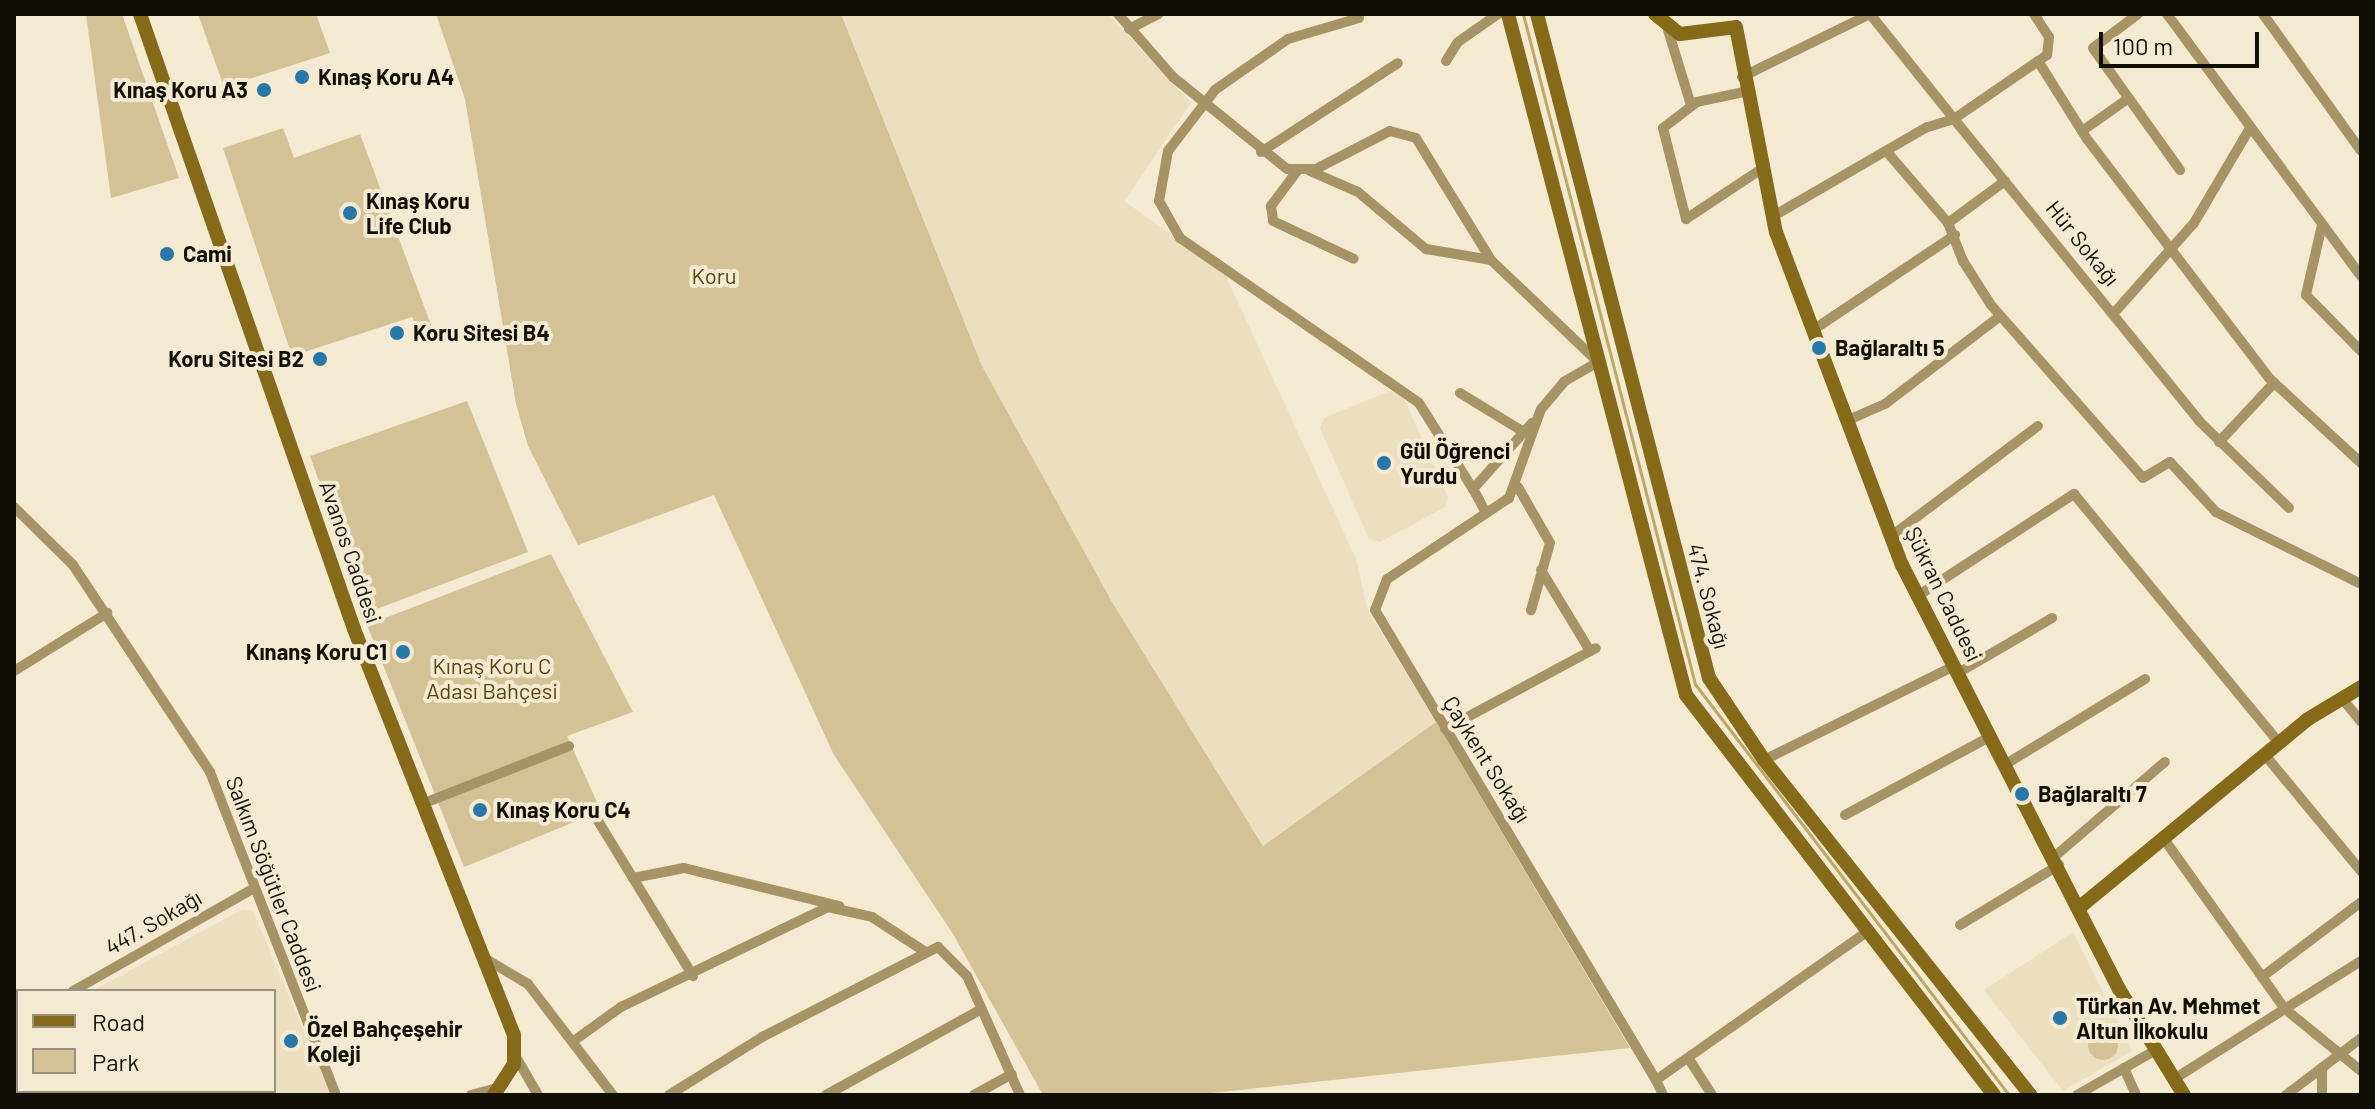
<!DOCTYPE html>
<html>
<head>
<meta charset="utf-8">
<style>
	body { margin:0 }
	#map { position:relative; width:2375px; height:1109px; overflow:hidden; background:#f3ead1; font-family:Barlow,sans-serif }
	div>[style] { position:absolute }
	.built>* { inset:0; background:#ebdfbf }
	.green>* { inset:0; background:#d2c296 }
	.round { border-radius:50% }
	.stream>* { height:3px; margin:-1.5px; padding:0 1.5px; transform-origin:1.5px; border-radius:1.5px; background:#bda666 }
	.street>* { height:10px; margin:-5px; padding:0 5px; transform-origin:5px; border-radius:5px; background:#a69466 }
	.secondary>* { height:14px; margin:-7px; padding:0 7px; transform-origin:7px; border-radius:7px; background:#846a19 }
	.dots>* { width:22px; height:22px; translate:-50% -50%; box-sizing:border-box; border:4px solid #f3ead1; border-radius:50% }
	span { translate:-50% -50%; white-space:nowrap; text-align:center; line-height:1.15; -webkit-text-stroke:8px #f3ead1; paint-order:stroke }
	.poi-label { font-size:22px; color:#120f07; font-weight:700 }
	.left { translate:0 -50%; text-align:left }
	.right { translate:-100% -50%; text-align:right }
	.street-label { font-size:22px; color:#120f07 }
	.park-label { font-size:22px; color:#574613 }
	.frame { position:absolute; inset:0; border:16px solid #120f07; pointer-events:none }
	.legend { position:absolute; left:16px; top:989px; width:260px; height:104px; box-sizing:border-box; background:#f3ead1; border:2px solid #999280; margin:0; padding:10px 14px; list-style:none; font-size:24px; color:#120f07 }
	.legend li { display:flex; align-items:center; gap:16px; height:40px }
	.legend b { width:40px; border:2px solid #999280 }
	.scale { position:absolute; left:2099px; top:32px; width:160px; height:36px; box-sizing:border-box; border:4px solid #120f07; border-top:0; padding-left:10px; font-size:24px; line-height:28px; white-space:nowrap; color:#120f07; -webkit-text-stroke:6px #f3ead1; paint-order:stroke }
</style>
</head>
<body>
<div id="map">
	<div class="built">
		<i style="clip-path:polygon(841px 14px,1108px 14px,1191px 103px,1124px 201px,1224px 272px,1356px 559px,1368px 611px,1436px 722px,1264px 847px,1112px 602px,982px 366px)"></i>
		<i style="clip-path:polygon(1390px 391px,1402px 394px,1448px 497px,1445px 507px,1380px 542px,1369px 539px,1320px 428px,1324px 418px)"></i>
		<i style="clip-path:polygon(243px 909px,253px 911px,331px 1095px,63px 1095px,274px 1091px,274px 991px,92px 991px)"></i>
		<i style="clip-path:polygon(2073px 932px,2132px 1051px,2063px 1091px,1984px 990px)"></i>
	</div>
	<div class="green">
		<i style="clip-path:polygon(86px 14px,122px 14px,179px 178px,111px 198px)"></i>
		<i style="clip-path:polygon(198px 14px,316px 14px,330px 53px,224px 87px)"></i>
		<i style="clip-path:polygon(436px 14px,841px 14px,982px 366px,1112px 602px,1263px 846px,1436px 722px,1630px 1048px,1192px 1095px,1043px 1095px,953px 934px,834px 755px,714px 495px,578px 545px,528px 446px,516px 404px,465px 99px)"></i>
		<i style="clip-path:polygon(283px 128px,294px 158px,360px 134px,434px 333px,420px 335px,412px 317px,292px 356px,223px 148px)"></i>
		<i style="clip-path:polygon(467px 401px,528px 552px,366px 613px,310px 456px)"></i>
		<i style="clip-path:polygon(551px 554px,633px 712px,567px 736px,601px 811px,464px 867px,367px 625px)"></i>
		<i class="round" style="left:2088px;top:1030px;width:30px;height:30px"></i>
	</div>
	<div class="stream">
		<i style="left:1523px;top:14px;width:692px;rotate:75.6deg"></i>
		<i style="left:1695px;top:684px;width:517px;rotate:52.62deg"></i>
	</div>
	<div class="street">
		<i style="left:1118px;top:14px;width:84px;rotate:48.9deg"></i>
		<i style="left:1173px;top:77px;width:146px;rotate:38.9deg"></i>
		<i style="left:1287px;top:169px;width:29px"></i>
		<i style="left:1316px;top:169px;width:83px;rotate:-27.2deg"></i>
		<i style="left:1390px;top:131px;width:27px;rotate:15deg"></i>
		<i style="left:1416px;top:138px;width:143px;rotate:58.4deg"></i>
		<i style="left:1491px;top:260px;width:148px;rotate:43.6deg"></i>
		<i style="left:1598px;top:362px;width:39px;rotate:150deg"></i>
		<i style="left:1564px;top:382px;width:35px;rotate:130deg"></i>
		<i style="left:1541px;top:409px;width:95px;rotate:109.8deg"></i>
		<i style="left:1509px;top:498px;width:146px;rotate:146.4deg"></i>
		<i style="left:1387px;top:579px;width:33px;rotate:111deg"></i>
		<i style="left:1375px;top:610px;width:548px;rotate:59.13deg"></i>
		<i style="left:1656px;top:1080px;width:256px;rotate:-35.1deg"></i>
		<i style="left:2034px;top:14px;width:27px;rotate:57deg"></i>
		<i style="left:2049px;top:37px;width:18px;rotate:96deg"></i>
		<i style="left:2047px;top:55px;width:113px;rotate:145.5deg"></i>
		<i style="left:1954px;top:119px;width:389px;rotate:50.9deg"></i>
		<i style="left:2199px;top:421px;width:125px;rotate:44deg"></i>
		<i style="left:2138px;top:14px;width:56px;rotate:142.9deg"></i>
		<i style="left:2093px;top:48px;width:150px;rotate:54.5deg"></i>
		<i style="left:2167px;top:14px;width:326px;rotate:53.5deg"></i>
		<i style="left:2263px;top:14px;width:168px;rotate:54.4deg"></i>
		<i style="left:1359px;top:18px;width:74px;rotate:163.5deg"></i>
		<i style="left:1288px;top:39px;width:89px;rotate:145.1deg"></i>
		<i style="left:1215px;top:90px;width:77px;rotate:127.6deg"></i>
		<i style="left:1168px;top:151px;width:51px;rotate:100.2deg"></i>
		<i style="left:1159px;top:201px;width:43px;rotate:60.4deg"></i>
		<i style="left:1180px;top:238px;width:290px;rotate:34.6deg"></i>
		<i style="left:1419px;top:403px;width:102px;rotate:57.9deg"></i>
		<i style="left:1129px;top:29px;width:33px;rotate:-27deg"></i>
		<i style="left:1668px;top:30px;width:78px;rotate:73deg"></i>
		<i style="left:1446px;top:61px;width:22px;rotate:-58deg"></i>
		<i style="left:1458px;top:42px;width:49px;rotate:-35deg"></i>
		<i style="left:2038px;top:61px;width:92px;rotate:57.9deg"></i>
		<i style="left:2087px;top:139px;width:300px;rotate:52.7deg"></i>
		<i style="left:2269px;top:378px;width:125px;rotate:42.7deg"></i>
		<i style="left:1742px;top:77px;width:143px;rotate:-26.2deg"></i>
		<i style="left:1870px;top:14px;width:134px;rotate:51.3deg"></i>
		<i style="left:1954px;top:119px;width:28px;rotate:163deg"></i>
		<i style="left:1927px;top:127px;width:179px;rotate:149.9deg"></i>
		<i style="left:1744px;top:92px;width:48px;rotate:168deg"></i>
		<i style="left:1697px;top:102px;width:43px;rotate:142.6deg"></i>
		<i style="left:1663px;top:128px;width:94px;rotate:75.8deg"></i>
		<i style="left:1686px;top:219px;width:89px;rotate:-33.5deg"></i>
		<i style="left:2082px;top:131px;width:57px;rotate:-35.1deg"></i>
		<i style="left:1261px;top:152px;width:163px;rotate:-33deg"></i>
		<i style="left:1887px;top:152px;width:94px;rotate:49.3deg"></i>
		<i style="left:1297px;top:171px;width:44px;rotate:126.6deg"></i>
		<i style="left:1271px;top:206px;width:15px;rotate:82deg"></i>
		<i style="left:1273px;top:221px;width:89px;rotate:25.1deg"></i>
		<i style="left:1310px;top:171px;width:52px;rotate:23.6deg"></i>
		<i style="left:1358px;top:192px;width:89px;rotate:40deg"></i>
		<i style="left:1426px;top:249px;width:66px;rotate:9.6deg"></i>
		<i style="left:2005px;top:181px;width:71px;rotate:143.6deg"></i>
		<i style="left:1948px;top:223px;width:41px;rotate:68.5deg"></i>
		<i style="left:1963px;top:261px;width:52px;rotate:57.5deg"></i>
		<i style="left:1991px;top:305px;width:230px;rotate:48.7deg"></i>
		<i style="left:2143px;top:478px;width:31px;rotate:-31deg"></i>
		<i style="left:2170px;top:462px;width:68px;rotate:47.4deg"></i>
		<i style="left:2216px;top:512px;width:162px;rotate:26.4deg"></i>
		<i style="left:2322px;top:225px;width:72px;rotate:102.9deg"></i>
		<i style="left:2306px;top:295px;width:78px;rotate:45.5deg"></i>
		<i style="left:2114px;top:313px;width:120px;rotate:-48.4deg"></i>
		<i style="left:2194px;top:223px;width:110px;rotate:-59.5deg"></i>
		<i style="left:1813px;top:330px;width:171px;rotate:-33.8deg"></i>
		<i style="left:1460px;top:393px;width:75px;rotate:31.4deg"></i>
		<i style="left:1846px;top:421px;width:43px;rotate:-23.6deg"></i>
		<i style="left:1885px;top:404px;width:145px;rotate:-37.4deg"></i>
		<i style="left:2219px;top:442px;width:81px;rotate:-47deg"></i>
		<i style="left:1518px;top:487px;width:64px;rotate:60.3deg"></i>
		<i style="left:1550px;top:543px;width:70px;rotate:105.8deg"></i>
		<i style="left:14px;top:507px;width:83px;rotate:44.5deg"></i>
		<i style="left:73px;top:565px;width:248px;rotate:56.5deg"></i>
		<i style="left:210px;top:772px;width:347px;rotate:68.7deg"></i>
		<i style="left:1486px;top:513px;width:27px;rotate:-118deg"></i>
		<i style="left:1473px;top:489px;width:89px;rotate:-48.2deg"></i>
		<i style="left:1890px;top:537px;width:185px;rotate:-36.9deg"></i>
		<i style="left:1541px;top:570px;width:95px;rotate:58.8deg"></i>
		<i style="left:1916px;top:597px;width:189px;rotate:-33.1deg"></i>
		<i style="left:2074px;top:494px;width:323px;rotate:50.5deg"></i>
		<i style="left:14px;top:671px;width:110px;rotate:-31.9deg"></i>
		<i style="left:1958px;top:673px;width:109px;rotate:-30.3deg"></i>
		<i style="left:2341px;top:697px;width:32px;rotate:51deg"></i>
		<i style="left:1445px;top:729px;width:171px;rotate:-28.2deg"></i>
		<i style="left:2265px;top:755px;width:151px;rotate:50.4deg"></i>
		<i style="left:1764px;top:760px;width:212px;rotate:-26.3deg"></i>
		<i style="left:2006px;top:764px;width:163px;rotate:-31.4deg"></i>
		<i style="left:422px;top:804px;width:158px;rotate:-21.5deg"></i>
		<i style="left:1845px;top:815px;width:166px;rotate:-28.4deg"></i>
		<i style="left:598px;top:821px;width:182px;rotate:58.5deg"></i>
		<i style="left:2164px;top:839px;width:209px;rotate:54.6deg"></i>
		<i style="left:2285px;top:1009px;width:98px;rotate:39.2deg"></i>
		<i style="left:2054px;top:857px;width:146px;rotate:-40.6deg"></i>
		<i style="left:633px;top:878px;width:52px;rotate:-11.1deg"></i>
		<i style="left:684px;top:868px;width:160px;rotate:13.8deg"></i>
		<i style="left:1960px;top:925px;width:116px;rotate:-31.2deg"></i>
		<i style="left:486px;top:959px;width:49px;rotate:30.8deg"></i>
		<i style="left:528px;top:984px;width:140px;rotate:52.6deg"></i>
		<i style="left:2262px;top:977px;width:124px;rotate:-37.1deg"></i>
		<i style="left:73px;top:991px;width:208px;rotate:-29.6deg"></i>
		<i style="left:14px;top:1007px;width:5px;rotate:37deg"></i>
		<i style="left:575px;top:1040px;width:57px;rotate:-35.7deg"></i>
		<i style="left:621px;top:1007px;width:230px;rotate:-25.8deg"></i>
		<i style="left:828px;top:907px;width:45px;rotate:12.8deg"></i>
		<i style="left:872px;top:917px;width:62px;rotate:33.2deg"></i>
		<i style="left:516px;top:1057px;width:44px;rotate:59.9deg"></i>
		<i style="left:1689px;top:1059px;width:43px;rotate:57.4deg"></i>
		<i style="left:2124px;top:1068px;width:30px;rotate:66deg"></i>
		<i style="left:2174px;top:1079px;width:221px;rotate:-32.3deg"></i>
		<i style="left:1656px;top:1080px;width:17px;rotate:65deg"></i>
		<i style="left:51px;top:1091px;width:4px;rotate:63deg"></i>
		<i style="left:471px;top:1095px;width:28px;rotate:-15deg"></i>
		<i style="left:669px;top:1095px;width:110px;rotate:-31.9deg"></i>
		<i style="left:762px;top:1037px;width:198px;rotate:-27.1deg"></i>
		<i style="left:938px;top:947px;width:41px;rotate:45deg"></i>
		<i style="left:967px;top:976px;width:130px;rotate:66deg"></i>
		<i style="left:826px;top:1095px;width:178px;rotate:-28.9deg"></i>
		<i style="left:974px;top:1095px;width:43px;rotate:-28.9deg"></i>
		<i style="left:2077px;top:1095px;width:91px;rotate:-29.7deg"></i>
		<i style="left:2286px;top:1095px;width:94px;rotate:-37.2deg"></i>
		<i style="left:2322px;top:1095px;width:27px;rotate:-90deg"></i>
	</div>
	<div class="secondary">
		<i style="left:140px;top:14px;width:651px;rotate:70.81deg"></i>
		<i style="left:354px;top:629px;width:436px;rotate:68.5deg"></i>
		<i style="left:514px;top:1035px;width:29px;rotate:90deg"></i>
		<i style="left:514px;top:1064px;width:37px;rotate:123deg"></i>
		<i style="left:1508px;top:14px;width:704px;rotate:75.35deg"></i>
		<i style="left:1686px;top:695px;width:505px;rotate:52.4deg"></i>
		<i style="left:1537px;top:14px;width:686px;rotate:75.48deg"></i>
		<i style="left:1709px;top:678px;width:99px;rotate:56.1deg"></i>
		<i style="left:1764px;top:760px;width:428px;rotate:51.5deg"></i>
		<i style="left:1655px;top:14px;width:32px;rotate:39deg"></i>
		<i style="left:1680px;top:34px;width:56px;rotate:-7.1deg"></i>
		<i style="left:1736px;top:27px;width:209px;rotate:79deg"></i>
		<i style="left:1776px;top:232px;width:356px;rotate:69.3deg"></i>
		<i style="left:1902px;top:565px;width:476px;rotate:62.9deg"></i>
		<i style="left:2119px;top:989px;width:124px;rotate:58.5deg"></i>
		<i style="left:2080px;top:907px;width:296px;rotate:-39.5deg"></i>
		<i style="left:2308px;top:719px;width:62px;rotate:-31.1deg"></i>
	</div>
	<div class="dots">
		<i style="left:302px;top:77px;background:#2778a9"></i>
		<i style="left:264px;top:90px;background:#2778a9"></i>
		<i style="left:350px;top:213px;background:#2778a9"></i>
		<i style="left:167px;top:254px;background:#2778a9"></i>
		<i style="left:397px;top:333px;background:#2778a9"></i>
		<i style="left:1819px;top:348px;background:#2778a9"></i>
		<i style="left:320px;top:359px;background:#2778a9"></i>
		<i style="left:1384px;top:463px;background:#2778a9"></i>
		<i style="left:403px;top:652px;background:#2778a9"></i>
		<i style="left:2022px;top:794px;background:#2778a9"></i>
		<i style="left:480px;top:810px;background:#2778a9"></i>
		<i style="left:2060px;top:1018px;background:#2778a9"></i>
		<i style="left:291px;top:1041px;background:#2778a9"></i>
	</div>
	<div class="poi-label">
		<span class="left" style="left:318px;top:77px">Kınaş Koru A4</span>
		<span class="right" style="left:248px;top:90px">Kınaş Koru A3</span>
		<span class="left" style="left:366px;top:213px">Kınaş Koru<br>Life Club</span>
		<span class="left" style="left:183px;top:254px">Cami</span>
		<span class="left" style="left:413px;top:333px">Koru Sitesi B4</span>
		<span class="left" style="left:1835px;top:348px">Bağlaraltı 5</span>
		<span class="right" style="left:304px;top:359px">Koru Sitesi B2</span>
		<span class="left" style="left:1400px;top:463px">Gül Öğrenci<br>Yurdu</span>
		<span class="right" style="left:387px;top:652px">Kınanş Koru C1</span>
		<span class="left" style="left:2038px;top:794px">Bağlaraltı 7</span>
		<span class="left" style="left:496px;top:810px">Kınaş Koru C4</span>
		<span class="left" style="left:2076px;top:1018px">Türkan Av. Mehmet<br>Altun İlkokulu</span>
		<span class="left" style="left:307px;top:1041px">Özel Bahçeşehir<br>Koleji</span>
	</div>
	<div class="street-label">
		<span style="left:2083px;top:243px;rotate:51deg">Hür Sokağı</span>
		<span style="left:351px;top:552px;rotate:71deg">Avanos Caddesi</span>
		<span style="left:1944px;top:594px;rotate:64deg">Şükran Caddesi</span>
		<span style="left:1709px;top:596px;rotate:75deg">474. Sokağı</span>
		<span style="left:1487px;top:759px;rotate:58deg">Çaykent Sokağı</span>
		<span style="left:274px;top:884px;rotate:69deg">Salkım Söğütler Caddesi</span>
		<span style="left:153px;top:922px;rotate:-30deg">447. Sokağı</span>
	</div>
	<div class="park-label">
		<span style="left:714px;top:276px">Koru</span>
		<span style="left:492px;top:678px">Kınaş Koru C<br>Adası Bahçesi</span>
	</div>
	<div class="frame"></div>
	<ul class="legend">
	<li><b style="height:10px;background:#846a19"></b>Road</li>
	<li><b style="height:22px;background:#d2c296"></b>Park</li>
	</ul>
	<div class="scale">100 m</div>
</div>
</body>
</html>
